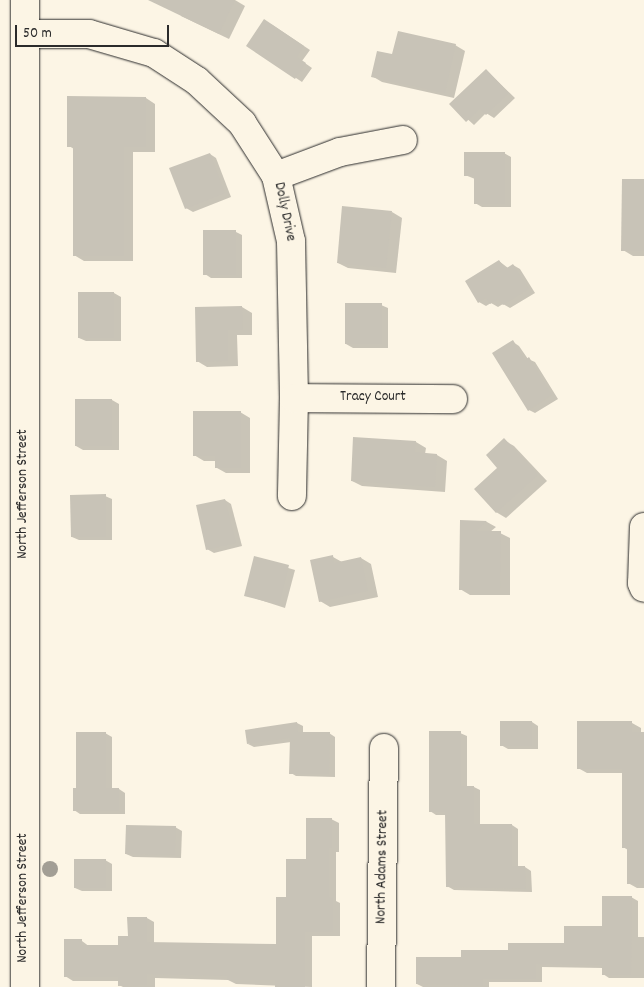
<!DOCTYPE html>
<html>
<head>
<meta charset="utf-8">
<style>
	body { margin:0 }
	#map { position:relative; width:644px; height:987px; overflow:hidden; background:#fcf5e5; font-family:Dekko,sans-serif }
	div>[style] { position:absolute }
	.shadow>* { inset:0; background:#0003 }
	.building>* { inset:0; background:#c8c3b7 }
	.roads { filter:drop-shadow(0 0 1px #2b2b2b) drop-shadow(0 0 1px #2b2b2b) }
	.minor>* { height:28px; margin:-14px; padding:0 14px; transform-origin:14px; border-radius:14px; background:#fcf5e5 }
	.trees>* { width:16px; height:16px; margin:-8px; border-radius:50%; background:#a29e95 }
	span { translate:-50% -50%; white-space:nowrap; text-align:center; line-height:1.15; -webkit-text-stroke:4.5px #fcf5e5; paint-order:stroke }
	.street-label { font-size:15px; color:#2b2b2b }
	.scale { position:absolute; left:15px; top:25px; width:154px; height:22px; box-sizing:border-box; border:2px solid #2b2b2b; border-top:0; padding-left:6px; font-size:15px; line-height:18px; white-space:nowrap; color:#2b2b2b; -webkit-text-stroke:4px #fcf5e5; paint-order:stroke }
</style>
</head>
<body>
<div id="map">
	<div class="shadow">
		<i style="clip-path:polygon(176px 0,235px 0,245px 6px,229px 39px,181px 16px)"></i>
		<i style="clip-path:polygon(271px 24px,310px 50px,302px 61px,312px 68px,302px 82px,296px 78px)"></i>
		<i style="clip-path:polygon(455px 45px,465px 51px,454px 98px,382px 82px,372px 76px)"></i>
		<i style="clip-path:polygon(486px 70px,515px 98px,494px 118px,486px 113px,474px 125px,451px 104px)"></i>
		<i style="clip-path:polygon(146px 98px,155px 104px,155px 152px,133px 152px,133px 261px,84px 261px,74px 255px,74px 149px,69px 146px)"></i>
		<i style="clip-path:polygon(504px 153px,511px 157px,511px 207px,482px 207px,475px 203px,475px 179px,465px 175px)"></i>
		<i style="clip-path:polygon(210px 154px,216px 158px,231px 197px,193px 212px,186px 208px)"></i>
		<i style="clip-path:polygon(644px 180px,644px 256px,633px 256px,623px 250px)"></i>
		<i style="clip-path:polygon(392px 212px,402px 218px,396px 273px,348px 268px,338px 263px)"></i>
		<i style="clip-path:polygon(236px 232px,242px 235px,242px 278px,211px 278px,205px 274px)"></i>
		<i style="clip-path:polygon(499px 261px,508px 268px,513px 265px,520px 269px,535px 293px,510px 308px,503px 304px,498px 307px,491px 303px,486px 306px,479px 302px)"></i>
		<i style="clip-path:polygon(114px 293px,121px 297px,121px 341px,86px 341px,79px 338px)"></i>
		<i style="clip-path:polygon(381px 305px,388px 308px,388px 348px,353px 348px,346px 344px)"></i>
		<i style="clip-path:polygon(242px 307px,252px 313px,252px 335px,237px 335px,238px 366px,207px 367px,197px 361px)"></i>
		<i style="clip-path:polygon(513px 342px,519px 346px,528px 359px,535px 362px,558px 399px,535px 413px,529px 410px)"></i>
		<i style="clip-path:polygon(76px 400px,112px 400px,119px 404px,119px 450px,83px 450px,76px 446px)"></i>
		<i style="clip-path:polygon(240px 412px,250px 418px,250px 473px,226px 473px,217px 468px,217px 461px,204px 461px,194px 455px)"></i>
		<i style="clip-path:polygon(504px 440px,514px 446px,547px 481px,506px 518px,496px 512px,499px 468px)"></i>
		<i style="clip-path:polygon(416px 442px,426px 448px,425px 454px,437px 455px,447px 461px,445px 492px,362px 486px,352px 481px)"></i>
		<i style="clip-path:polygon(105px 496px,112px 499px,112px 540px,79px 540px,72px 537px)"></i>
		<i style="clip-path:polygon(225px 500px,231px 504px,242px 546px,214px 553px,207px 549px)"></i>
		<i style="clip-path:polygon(461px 522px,487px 522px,496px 527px,490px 532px,500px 533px,510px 538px,510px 595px,470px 595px,460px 589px)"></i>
		<i style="clip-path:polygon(333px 557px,342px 562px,361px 558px,371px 564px,378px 597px,330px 607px,320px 601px)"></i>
		<i style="clip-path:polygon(255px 558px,295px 570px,285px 608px,245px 595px)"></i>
		<i style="clip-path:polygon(532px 722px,538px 726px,538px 749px,508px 749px,501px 745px)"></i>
		<i style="clip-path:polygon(297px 723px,303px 726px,303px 733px,329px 733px,335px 737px,335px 777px,296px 776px,291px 773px,291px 742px,254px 747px,248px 744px)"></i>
		<i style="clip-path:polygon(632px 723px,641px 728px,641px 733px,644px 733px,644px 888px,637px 888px,628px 883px,628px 850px,623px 847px,623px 773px,587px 773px,578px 768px)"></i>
		<i style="clip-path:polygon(105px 733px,112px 737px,112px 789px,119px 789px,125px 793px,125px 814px,80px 814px,74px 810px,78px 789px)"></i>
		<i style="clip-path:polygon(460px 733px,467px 736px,467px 787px,474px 787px,480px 790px,480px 825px,512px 825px,518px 829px,518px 867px,525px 867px,531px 871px,532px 892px,454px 890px,447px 886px,447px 815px,436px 815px,430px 811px)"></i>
		<i style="clip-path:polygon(331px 819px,339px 823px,339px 852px,336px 852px,336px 901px,340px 903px,340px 936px,312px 936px,312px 987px,236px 984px,228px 980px,155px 978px,155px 987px,123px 987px,119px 985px,119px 981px,73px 981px,65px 976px,82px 941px,90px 947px,119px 947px,147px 918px,154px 922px,154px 943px,277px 945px,287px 898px)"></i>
		<i style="clip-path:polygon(175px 827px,182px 831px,181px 858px,133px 857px,126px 854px)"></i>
		<i style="clip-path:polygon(105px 860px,112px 864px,112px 891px,82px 891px,75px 888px)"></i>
		<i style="clip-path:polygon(631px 897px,638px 901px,638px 937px,644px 937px,644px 978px,609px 978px,603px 974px,603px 968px,542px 967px,542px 982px,489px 982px,489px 987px,423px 987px,417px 984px,462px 959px,565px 944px,603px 927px)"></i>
	</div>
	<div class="building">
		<i style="clip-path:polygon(148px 0,235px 0,219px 34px)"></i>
		<i style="clip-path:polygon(264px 19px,304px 46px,297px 57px,306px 63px,295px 79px,246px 46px)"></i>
		<i style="clip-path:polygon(398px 31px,456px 44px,445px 93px,371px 77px,377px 51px,392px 54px)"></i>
		<i style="clip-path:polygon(486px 69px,509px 93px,486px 115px,480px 109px,466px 122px,449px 104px)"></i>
		<i style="clip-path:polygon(67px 96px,146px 97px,146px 147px,124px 147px,124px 256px,73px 256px,73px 147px,67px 147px)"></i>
		<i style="clip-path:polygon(464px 152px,505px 152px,505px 204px,474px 204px,474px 176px,464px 176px)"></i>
		<i style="clip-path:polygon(210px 153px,225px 193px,185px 209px,169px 168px)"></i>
		<i style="clip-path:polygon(622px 179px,644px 179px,644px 251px,621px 251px)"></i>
		<i style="clip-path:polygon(342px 206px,392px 211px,386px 268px,337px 263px)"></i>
		<i style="clip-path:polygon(203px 230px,236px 230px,236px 275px,203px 275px)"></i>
		<i style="clip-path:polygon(499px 260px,505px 269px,513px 264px,529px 289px,503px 305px,498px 299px,490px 304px,486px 298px,478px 303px,465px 281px)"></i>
		<i style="clip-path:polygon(78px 292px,114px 292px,114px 338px,78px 338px)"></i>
		<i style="clip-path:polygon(345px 303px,382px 303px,382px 344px,345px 344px)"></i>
		<i style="clip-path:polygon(242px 306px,243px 330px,228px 330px,228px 361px,196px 362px,195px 307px)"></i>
		<i style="clip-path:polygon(513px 340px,525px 360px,529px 357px,552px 395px,528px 411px,492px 353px)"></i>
		<i style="clip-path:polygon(75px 399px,112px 399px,112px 446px,75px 446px)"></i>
		<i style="clip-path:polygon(193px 411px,241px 411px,241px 468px,215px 468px,215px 456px,193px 456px)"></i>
		<i style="clip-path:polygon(353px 437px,416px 441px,415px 452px,437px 454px,435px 487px,351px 481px)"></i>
		<i style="clip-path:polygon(504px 438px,538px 475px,496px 513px,474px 489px,497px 468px,486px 455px)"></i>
		<i style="clip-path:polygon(106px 494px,106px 537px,71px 537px,70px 495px)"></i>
		<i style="clip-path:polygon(225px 499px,236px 543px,206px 550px,196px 505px)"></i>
		<i style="clip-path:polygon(460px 520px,487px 521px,476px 531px,501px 531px,500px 590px,459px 590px)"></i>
		<i style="clip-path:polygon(333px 555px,334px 563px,361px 557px,368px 591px,319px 602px,310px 560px)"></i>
		<i style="clip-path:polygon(254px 556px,289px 565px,279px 605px,244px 596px)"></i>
		<i style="clip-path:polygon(500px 721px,532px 721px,532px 746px,500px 746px)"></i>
		<i style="clip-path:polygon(577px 721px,632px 721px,632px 732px,644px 732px,644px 884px,627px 884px,627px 848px,622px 848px,622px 769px,577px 769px)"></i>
		<i style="clip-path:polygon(297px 722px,298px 732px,330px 732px,329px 774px,289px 774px,290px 738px,247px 744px,245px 730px)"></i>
		<i style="clip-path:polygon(429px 731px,461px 731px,461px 786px,474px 786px,474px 824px,512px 824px,512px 866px,525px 866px,526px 889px,446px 887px,445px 812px,429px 812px)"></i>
		<i style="clip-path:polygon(76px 732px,106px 732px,106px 788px,119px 788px,119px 811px,73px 811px,73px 788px,76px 788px)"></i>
		<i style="clip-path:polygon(306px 818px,332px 818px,332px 848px,329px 848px,329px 897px,333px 898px,333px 932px,305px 932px,305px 987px,275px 987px,275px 980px,227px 980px,227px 976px,147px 974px,147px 985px,118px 986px,118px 977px,64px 977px,64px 939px,82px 939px,82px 945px,118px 945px,118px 936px,128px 936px,127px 917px,147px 917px,147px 942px,276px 944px,276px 897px,286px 897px,286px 859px,306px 859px)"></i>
		<i style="clip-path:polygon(126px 825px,176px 826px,175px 855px,125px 854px)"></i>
		<i style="clip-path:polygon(74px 859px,106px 859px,106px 888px,74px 888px)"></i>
		<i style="clip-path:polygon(602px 896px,632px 896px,631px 975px,602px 975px,602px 965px,536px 964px,536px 979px,483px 979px,483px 986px,416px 984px,416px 957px,461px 957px,461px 950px,508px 950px,508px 943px,564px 943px,564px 926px,602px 926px)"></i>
	</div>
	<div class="roads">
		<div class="minor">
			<i style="left:25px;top:34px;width:64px"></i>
			<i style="left:89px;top:34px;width:68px;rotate:16.3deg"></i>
			<i style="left:154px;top:53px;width:51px;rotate:33.1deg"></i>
			<i style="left:197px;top:81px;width:62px;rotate:43deg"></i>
			<i style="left:242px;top:123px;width:63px;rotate:57.3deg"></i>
			<i style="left:276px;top:176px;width:67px;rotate:77deg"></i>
			<i style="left:291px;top:241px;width:157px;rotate:88.9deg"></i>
			<i style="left:294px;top:398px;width:98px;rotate:91.2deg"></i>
			<i style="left:276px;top:176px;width:68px;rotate:-20.6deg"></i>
			<i style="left:340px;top:152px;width:64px;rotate:-10.8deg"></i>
			<i style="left:294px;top:398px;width:159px;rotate:0.4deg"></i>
			<i style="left:644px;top:527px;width:56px;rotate:92deg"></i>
			<i style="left:642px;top:583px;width:5px;rotate:68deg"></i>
			<i style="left:25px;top:987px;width:987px;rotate:-90deg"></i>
			<i style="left:381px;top:987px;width:239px;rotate:-89.3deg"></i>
		</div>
	</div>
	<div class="trees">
		<i style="left:50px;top:869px"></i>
	</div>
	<div class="street-label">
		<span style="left:284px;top:212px;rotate:78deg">Dolly Drive</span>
		<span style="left:373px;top:398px">Tracy Court</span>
		<span style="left:24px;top:494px;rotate:-90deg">North Jefferson Street</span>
		<span style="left:383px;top:867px;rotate:-89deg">North Adams Street</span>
		<span style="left:24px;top:898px;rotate:-90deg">North Jefferson Street</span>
	</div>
	<div class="scale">50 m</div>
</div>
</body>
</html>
